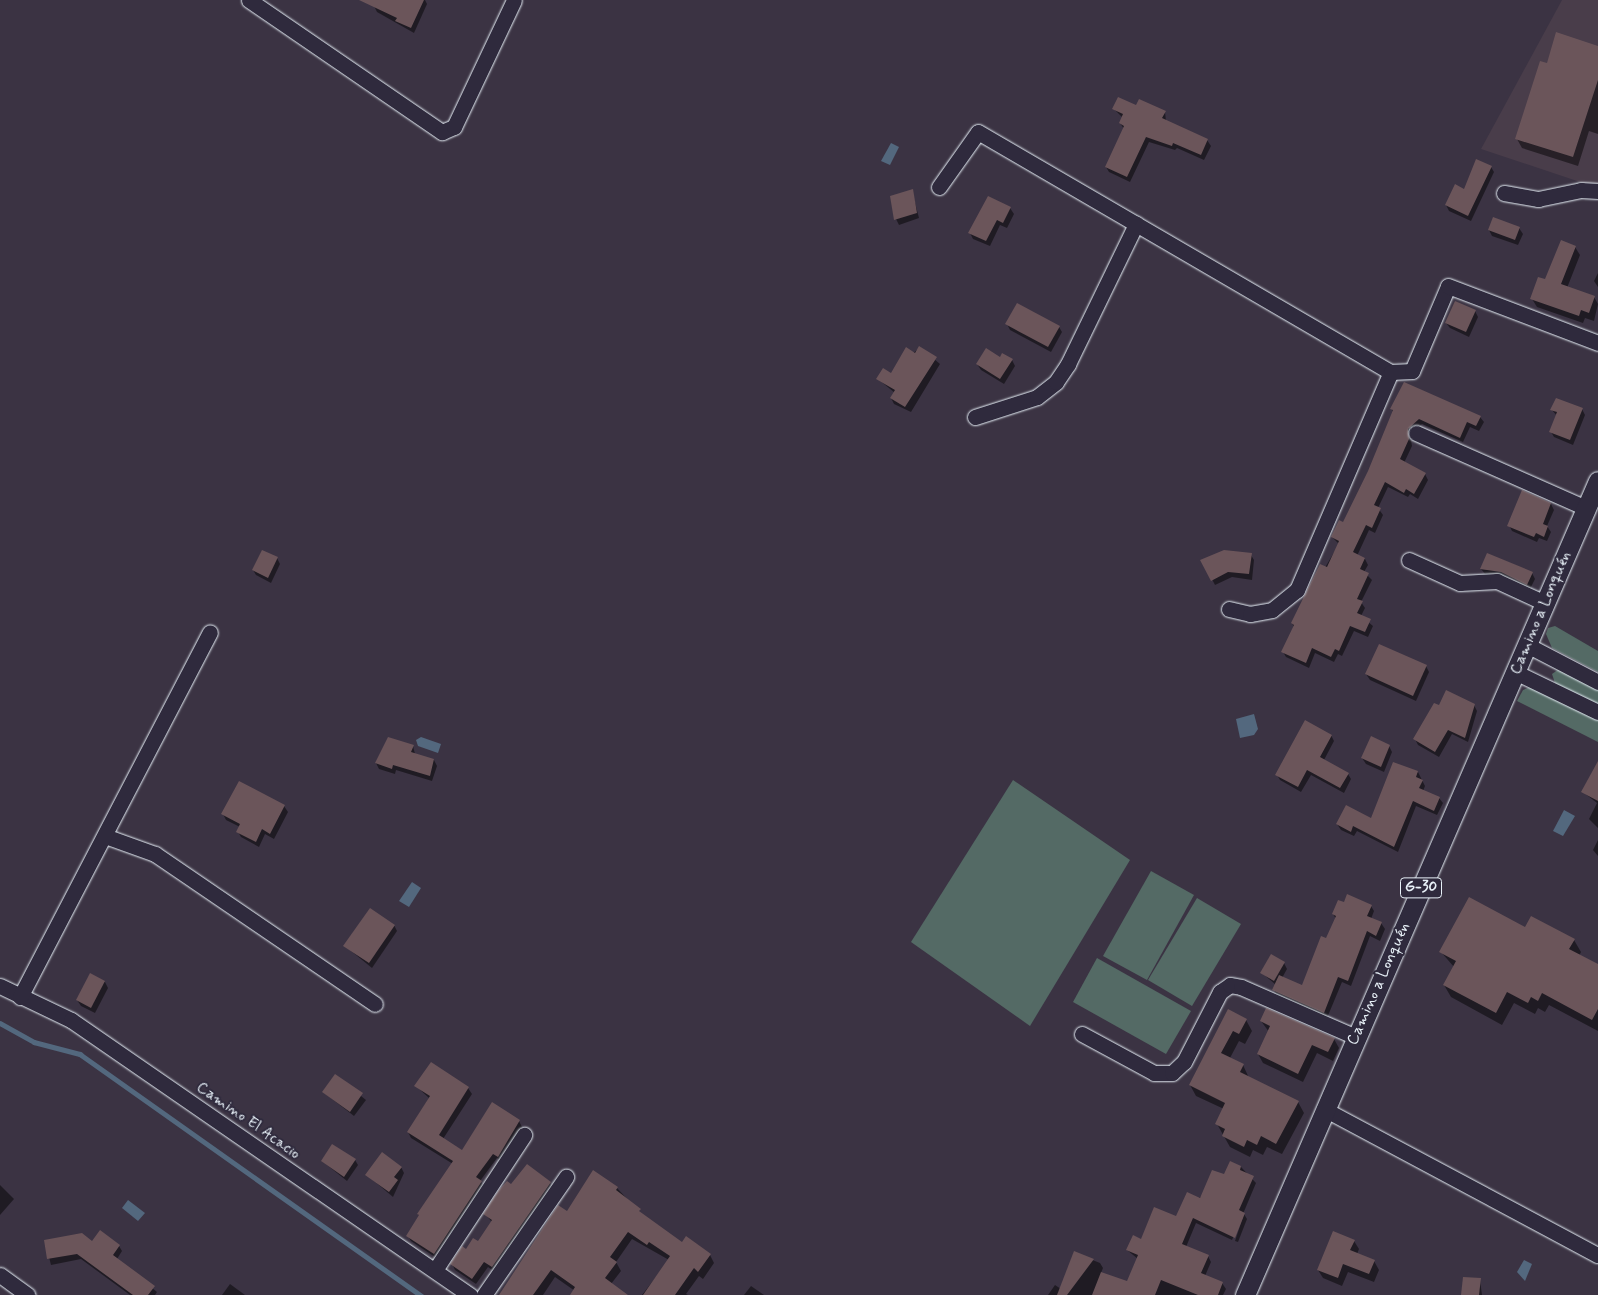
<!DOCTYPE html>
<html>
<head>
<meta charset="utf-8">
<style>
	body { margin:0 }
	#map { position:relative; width:1598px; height:1295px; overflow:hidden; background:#3b3343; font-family:Mynerve,sans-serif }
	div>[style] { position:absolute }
	.built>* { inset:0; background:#493d4a }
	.green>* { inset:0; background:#546a65 }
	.water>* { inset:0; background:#53687e }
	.shadow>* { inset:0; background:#0007 }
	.stream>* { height:4.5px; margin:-2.25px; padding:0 2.25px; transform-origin:2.25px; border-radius:2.25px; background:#53687e }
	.building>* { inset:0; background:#6b555a }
	.roads { filter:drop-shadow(0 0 1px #e8f1f8) drop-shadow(0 0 1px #e8f1f8) }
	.minor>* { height:15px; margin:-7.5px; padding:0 7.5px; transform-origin:7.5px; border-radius:7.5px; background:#2f2a3d }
	.major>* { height:19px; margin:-9.5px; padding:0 9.5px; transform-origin:9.5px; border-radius:9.5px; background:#2f2a3d }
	span { translate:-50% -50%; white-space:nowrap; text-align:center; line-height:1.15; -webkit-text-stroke:4px #2f2a3d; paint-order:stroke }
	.shield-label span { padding:1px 4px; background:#2f2a3d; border:1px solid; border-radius:4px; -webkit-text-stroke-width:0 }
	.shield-label { font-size:15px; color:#e8f1f8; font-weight:700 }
	.street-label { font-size:16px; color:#e8f1f8 }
</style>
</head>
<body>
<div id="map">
	<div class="built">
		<i style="clip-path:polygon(1562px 0,1598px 0,1598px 188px,1481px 149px)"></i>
	</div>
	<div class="green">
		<i style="clip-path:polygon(1555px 626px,1598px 651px,1598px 672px,1552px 648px,1546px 634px,1548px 628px)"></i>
		<i style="clip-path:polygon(1559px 669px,1598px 688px,1598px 705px,1555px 683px,1552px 674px)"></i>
		<i style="clip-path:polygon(1530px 687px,1598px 718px,1598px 742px,1517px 701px,1523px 690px)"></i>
		<i style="clip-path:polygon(1013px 780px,1130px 860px,1030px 1026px,911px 942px)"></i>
		<i style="clip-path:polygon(1151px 871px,1194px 895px,1147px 980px,1103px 956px)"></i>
		<i style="clip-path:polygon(1197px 898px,1241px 924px,1192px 1006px,1148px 980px)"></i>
		<i style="clip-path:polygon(1097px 958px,1191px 1011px,1166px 1054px,1073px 1002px)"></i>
	</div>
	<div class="water">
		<i style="clip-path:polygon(891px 143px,899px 147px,890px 165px,881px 161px)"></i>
		<i style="clip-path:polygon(1254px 714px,1258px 729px,1254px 735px,1240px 738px,1236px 719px)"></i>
		<i style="clip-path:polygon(421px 737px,441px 744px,438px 753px,418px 746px,416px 740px)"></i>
		<i style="clip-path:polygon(1564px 810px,1575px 816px,1563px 836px,1553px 831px)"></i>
		<i style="clip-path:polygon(412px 882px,421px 888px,409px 907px,399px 901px)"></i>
		<i style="clip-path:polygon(128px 1200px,145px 1213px,138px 1221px,122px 1208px)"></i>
		<i style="clip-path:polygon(1524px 1260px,1532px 1264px,1525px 1281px,1517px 1272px)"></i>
	</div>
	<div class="shadow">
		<i style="clip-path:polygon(377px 0,425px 0,427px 4px,414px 33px,377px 12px,374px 6px)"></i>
		<i style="clip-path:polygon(1598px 47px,1598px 134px,1589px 131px,1578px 166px,1522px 148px,1517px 139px,1547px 65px)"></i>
		<i style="clip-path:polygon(1137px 107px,1165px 112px,1166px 121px,1207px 140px,1211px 146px,1204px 160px,1177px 148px,1175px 150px,1149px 142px,1130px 182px,1109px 172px,1106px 167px,1124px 129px,1120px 123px,1123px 118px,1114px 109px)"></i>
		<i style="clip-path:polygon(1491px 167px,1494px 172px,1471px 221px,1449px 211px,1446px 205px)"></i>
		<i style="clip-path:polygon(912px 191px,919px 218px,899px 225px,896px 219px)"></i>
		<i style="clip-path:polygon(1010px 208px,1014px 214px,1007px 228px,1000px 225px,990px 246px,973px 239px,970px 233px)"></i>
		<i style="clip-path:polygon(1519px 228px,1523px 234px,1518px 245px,1492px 236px,1489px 230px)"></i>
		<i style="clip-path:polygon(1575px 247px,1580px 255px,1567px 288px,1594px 297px,1598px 304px,1594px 321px,1585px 318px,1583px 323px,1537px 307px,1532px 299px)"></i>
		<i style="clip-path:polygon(1598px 273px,1598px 287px,1594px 281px)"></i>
		<i style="clip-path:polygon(1475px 311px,1478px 317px,1469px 337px,1450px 328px,1446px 323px)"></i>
		<i style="clip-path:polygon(1007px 324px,1059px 327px,1062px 332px,1051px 352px,1010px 330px)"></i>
		<i style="clip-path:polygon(920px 347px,940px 364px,911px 412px,894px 404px,891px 398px,895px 393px,878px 379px,891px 374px)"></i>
		<i style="clip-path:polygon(1000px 359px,1012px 360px,1015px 366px,1004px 384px,981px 370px,977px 364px)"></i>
		<i style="clip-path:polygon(1392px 409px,1480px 417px,1484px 422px,1479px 431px,1470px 427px,1463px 442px,1422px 424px,1410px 435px,1412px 446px,1404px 463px,1425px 474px,1428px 480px,1418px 499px,1410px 494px,1408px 497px,1388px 487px,1378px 508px,1383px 515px,1375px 533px,1369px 530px,1357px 556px,1365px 559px,1368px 565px,1364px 572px,1372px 580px,1361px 602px,1365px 608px,1361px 616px,1373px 626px,1368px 637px,1354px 631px,1342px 656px,1338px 654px,1334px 662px,1315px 653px,1309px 668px,1286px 657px,1283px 652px,1294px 627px,1292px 623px,1339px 544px,1332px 537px,1343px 524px,1369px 472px,1393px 412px)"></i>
		<i style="clip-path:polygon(1582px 409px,1585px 415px,1573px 445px,1554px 437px,1551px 432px,1557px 416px,1552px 410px)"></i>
		<i style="clip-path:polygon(1551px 504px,1554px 510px,1547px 526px,1551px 532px,1547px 541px,1539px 538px,1537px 542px,1512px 531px,1509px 525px)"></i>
		<i style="clip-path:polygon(1251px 555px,1254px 560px,1252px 580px,1232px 577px,1215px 585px,1202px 560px)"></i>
		<i style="clip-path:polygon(277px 558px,280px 564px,271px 583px,256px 575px,253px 570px)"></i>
		<i style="clip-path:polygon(1481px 569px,1532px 573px,1535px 579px,1530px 589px,1485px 574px)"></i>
		<i style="clip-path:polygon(1426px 666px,1429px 672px,1416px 701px,1370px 680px,1366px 674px)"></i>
		<i style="clip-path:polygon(1474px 705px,1477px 711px,1468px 742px,1452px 734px,1439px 757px,1418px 745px,1415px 739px,1439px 707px)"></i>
		<i style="clip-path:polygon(1331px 735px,1334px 741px,1324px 760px,1348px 774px,1351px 779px,1344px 793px,1311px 775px,1301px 792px,1280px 780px,1277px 775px)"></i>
		<i style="clip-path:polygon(413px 746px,415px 754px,434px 760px,437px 766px,432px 781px,396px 770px,395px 774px,379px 769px,376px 763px)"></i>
		<i style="clip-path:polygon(1389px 746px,1392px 752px,1384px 772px,1366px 764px,1362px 758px)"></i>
		<i style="clip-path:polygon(1418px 772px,1425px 786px,1423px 791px,1439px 798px,1443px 803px,1437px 815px,1416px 806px,1398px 852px,1357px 831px,1354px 836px,1341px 830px,1337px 824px,1372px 820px)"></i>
		<i style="clip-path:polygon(1598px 779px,1598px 828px,1589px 819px,1597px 803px,1583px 792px)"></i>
		<i style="clip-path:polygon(239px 783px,284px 806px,288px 812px,274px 839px,265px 834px,259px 847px,241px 837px,238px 832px,240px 827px,226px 820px,223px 814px)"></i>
		<i style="clip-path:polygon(1598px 840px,1598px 856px,1593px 850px)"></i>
		<i style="clip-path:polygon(1344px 904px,1371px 906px,1374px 911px,1371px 919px,1381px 923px,1385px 929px,1380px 941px,1370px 936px,1351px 986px,1342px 982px,1327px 1018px,1277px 996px,1274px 990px,1276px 985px,1262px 973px,1284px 963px,1287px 969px,1282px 978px,1303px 986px,1336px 919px,1333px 914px)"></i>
		<i style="clip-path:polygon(394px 925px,397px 931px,372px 968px,345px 946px)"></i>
		<i style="clip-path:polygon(1525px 929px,1574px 940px,1581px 952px,1579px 956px,1598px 966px,1598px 1031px,1549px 1005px,1545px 1012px,1538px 1008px,1535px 1014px,1514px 1003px,1502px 1025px,1451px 997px,1444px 985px,1454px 967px,1441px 952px)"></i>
		<i style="clip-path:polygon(91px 975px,105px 982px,108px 988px,95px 1013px,81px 1006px,77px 1000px)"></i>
		<i style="clip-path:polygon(1228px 1011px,1246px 1020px,1252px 1031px,1245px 1044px,1239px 1041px,1230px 1058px,1243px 1065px,1249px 1078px,1298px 1102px,1304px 1113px,1282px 1154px,1267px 1147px,1263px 1155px,1253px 1150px,1250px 1157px,1230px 1147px,1217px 1124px,1224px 1109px,1196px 1096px,1190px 1085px)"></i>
		<i style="clip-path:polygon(1261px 1021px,1334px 1039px,1339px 1048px,1333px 1061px,1317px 1053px,1303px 1082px,1263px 1063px,1258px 1054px,1269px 1032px)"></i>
		<i style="clip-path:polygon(431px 1063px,468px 1088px,472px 1094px,443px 1139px,463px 1151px,519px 1121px,522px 1127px,502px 1162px,497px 1158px,480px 1181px,485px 1187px,438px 1259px,411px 1241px,408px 1236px,420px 1216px,418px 1214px,453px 1164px,411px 1138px,408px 1132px,429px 1098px,416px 1086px)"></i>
		<i style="clip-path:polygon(335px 1075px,366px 1100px,354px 1116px,323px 1092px)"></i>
		<i style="clip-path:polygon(355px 1160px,358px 1165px,347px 1181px,322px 1161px)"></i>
		<i style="clip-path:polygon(401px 1167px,404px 1173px,393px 1197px,367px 1175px)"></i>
		<i style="clip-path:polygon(1241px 1167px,1256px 1183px,1232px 1240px,1196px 1223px,1186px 1247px,1208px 1256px,1211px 1262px,1205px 1276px,1222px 1283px,1226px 1289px,1223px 1295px,1048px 1295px,1055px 1285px,1061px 1289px,1075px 1253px,1100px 1263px,1103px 1268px,1101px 1273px,1127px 1282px,1138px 1259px,1127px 1250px,1177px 1217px,1225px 1176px)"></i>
		<i style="clip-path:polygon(550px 1183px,553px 1189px,495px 1272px,488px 1267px,476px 1284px,455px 1270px,452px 1264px,478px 1243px,492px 1222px,485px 1214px,512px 1186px)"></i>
		<i style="clip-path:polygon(0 1185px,14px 1199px,0 1215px)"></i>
		<i style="clip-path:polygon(617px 1188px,643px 1216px,682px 1244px,710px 1255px,714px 1263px,703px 1279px,699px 1276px,686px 1294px,688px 1295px,642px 1295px,669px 1260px,632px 1239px,616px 1262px,621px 1271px,611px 1284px,626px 1295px,572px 1295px,575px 1291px,555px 1277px,543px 1295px,500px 1295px,567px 1213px)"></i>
		<i style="clip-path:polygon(1244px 1214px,1247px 1219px,1238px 1242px,1235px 1241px)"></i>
		<i style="clip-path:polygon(45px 1241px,119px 1246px,122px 1251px,117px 1259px,157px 1292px,155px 1295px,130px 1295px,81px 1259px,51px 1265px)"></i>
		<i style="clip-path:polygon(1354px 1241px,1359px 1249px,1357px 1254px,1374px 1261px,1379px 1270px,1374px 1282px,1348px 1272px,1342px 1286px,1323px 1278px,1318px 1270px)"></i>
		<i style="clip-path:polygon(1480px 1280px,1482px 1295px,1462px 1295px)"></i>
		<i style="clip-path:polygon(230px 1284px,245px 1295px,222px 1295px)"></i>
		<i style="clip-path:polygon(751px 1286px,764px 1295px,744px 1295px)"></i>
	</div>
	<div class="stream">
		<i style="left:0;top:1023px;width:39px;rotate:29deg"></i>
		<i style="left:34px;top:1042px;width:48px;rotate:14.6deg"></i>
		<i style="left:80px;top:1054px;width:418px;rotate:35.3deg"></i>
	</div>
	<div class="building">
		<i style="clip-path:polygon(359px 0,424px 0,411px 28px,395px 21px,397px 18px)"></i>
		<i style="clip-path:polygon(1556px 32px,1598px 46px,1598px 80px,1573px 157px,1515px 139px,1540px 61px,1547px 63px)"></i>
		<i style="clip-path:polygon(1118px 97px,1136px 105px,1139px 99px,1166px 111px,1162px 118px,1208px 139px,1201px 155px,1173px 143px,1172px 146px,1146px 137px,1127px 177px,1105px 167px,1124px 126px,1119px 123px,1123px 114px,1112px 109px)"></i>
		<i style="clip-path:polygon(1476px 159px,1492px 166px,1468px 216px,1445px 205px,1455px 184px,1464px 189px)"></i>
		<i style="clip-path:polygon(913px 189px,917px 213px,894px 220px,890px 196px)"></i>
		<i style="clip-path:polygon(988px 196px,1011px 207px,1003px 223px,997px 220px,986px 241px,968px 233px)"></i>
		<i style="clip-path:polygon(1493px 217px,1520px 227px,1515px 240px,1488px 230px)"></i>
		<i style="clip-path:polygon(1561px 240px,1576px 246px,1561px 284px,1595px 296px,1589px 313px,1581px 310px,1579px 316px,1530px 299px,1538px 277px,1545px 279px)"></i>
		<i style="clip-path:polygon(1455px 301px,1476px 310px,1466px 332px,1445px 323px)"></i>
		<i style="clip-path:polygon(1017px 303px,1060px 326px,1048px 347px,1005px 324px)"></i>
		<i style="clip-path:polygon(919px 346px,937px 357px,905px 407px,890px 398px,895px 390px,876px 379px,883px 368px,891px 373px,906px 347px,915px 353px)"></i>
		<i style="clip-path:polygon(986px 348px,1000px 357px,1002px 353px,1013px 359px,1000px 379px,976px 364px)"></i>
		<i style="clip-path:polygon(1404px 382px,1481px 416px,1476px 426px,1467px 422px,1460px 438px,1419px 419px,1408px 429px,1409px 439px,1400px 459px,1426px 473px,1414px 494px,1406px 489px,1404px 493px,1385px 482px,1374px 505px,1381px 508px,1372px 528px,1366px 525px,1353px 552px,1365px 558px,1360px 569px,1369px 573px,1357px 599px,1363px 601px,1357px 613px,1371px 619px,1365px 632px,1350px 626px,1339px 651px,1335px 649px,1331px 657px,1312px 648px,1306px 663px,1281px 652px,1294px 625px,1291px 623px,1320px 564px,1327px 567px,1339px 541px,1331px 537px,1339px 520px,1343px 522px,1368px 471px,1393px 410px,1390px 409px)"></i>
		<i style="clip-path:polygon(1556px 398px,1583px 408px,1570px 440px,1549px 432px,1557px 412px,1550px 410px)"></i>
		<i style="clip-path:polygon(1522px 490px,1551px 503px,1543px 524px,1548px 526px,1544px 537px,1536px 533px,1534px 537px,1507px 526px)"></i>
		<i style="clip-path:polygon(262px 550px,278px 557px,268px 578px,252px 570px)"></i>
		<i style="clip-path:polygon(1224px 550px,1252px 553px,1249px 574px,1228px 572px,1211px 581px,1200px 560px)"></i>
		<i style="clip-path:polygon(1487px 553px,1533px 572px,1527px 585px,1501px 572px,1480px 569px)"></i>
		<i style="clip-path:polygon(1379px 644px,1427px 665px,1413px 696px,1365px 674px)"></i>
		<i style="clip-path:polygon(1446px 690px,1475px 704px,1465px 738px,1448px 730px,1435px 752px,1413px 739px,1434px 703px,1439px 705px)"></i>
		<i style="clip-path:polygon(1305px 720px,1332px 735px,1320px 757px,1349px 773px,1340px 788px,1307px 770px,1298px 787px,1275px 775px)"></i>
		<i style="clip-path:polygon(1371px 736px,1390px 745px,1381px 767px,1361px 758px)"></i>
		<i style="clip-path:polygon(388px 737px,414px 745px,411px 752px,434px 759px,430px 776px,393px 765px,392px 769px,375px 763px)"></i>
		<i style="clip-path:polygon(1598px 761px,1598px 801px,1581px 792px)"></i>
		<i style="clip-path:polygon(1393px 762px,1418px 771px,1416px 777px,1423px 780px,1419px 788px,1440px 797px,1434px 811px,1413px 801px,1394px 847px,1353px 826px,1351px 832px,1336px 824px,1346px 805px,1371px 818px)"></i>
		<i style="clip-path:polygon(239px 781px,285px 805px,270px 834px,262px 829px,256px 842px,236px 832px,240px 824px,221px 814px)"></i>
		<i style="clip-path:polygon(1347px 894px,1372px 905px,1367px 916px,1382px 922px,1376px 936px,1367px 931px,1348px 981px,1338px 977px,1324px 1013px,1272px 990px,1279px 975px,1302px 985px,1321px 936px,1326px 938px,1336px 916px,1332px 914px,1338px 900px,1344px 902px)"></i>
		<i style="clip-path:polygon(1469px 897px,1525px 927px,1531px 916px,1575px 939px,1569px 949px,1598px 964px,1598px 1009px,1592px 1020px,1542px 993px,1538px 1001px,1531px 997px,1528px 1003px,1507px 992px,1496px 1013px,1443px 985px,1456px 961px,1439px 952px)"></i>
		<i style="clip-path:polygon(370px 908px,395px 925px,369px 963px,343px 946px)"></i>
		<i style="clip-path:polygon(1271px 954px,1285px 962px,1274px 981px,1260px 973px)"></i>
		<i style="clip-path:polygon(90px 973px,105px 981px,91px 1008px,76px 1000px)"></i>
		<i style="clip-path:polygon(1266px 1008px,1335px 1038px,1328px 1052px,1312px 1045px,1298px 1074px,1257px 1054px,1270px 1026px,1260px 1021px)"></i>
		<i style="clip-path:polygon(1228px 1009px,1247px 1019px,1239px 1034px,1233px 1031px,1221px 1053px,1244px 1064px,1240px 1072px,1299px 1101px,1276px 1144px,1261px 1136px,1257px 1145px,1247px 1140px,1244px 1147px,1222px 1136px,1225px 1129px,1215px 1124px,1225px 1103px,1189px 1085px)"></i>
		<i style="clip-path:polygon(431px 1062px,469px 1087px,439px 1135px,462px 1150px,492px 1102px,520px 1120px,498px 1157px,493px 1154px,476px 1177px,482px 1181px,434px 1254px,406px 1236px,419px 1215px,417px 1214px,453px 1161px,407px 1132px,430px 1096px,414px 1086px)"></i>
		<i style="clip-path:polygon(335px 1074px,363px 1093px,350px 1112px,322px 1092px)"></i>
		<i style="clip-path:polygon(332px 1144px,356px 1159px,344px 1177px,321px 1161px)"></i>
		<i style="clip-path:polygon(382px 1152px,402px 1167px,394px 1177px,398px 1180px,389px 1192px,365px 1175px)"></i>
		<i style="clip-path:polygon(1230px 1161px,1241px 1166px,1240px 1170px,1254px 1176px,1239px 1210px,1245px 1213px,1235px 1238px,1193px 1218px,1182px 1244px,1209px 1255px,1201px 1273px,1223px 1282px,1218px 1295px,1198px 1295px,1161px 1280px,1155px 1295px,1092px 1295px,1101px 1272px,1127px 1281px,1138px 1255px,1126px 1250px,1133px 1235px,1141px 1239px,1154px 1207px,1176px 1216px,1187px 1192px,1200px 1198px,1212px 1170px,1224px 1174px)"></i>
		<i style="clip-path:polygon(527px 1164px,551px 1182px,492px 1267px,484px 1262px,472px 1279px,450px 1264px,462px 1246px,466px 1249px,473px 1238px,478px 1241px,492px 1220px,483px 1214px,498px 1191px,507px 1181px,511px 1184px)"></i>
		<i style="clip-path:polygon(593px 1170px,618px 1187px,616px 1190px,641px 1209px,639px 1211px,682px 1242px,686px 1236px,711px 1254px,698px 1272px,694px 1268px,675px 1295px,643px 1295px,670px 1256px,649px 1242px,647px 1245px,628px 1232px,610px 1257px,617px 1262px,605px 1278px,628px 1295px,570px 1295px,575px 1287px,551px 1270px,533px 1295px,499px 1295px,558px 1205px,567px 1211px)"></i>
		<i style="clip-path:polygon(100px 1230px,120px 1245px,113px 1255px,155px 1286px,148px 1295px,133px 1295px,77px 1254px,47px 1259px,44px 1240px,82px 1233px,92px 1241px)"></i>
		<i style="clip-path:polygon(1333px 1231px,1355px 1240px,1350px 1250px,1375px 1260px,1369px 1274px,1343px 1264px,1338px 1278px,1317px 1270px)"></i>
		<i style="clip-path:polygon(1074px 1251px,1094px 1259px,1067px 1295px,1057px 1295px)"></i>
		<i style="clip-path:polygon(1463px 1277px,1481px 1278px,1479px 1295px,1461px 1295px)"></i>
	</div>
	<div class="roads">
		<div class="minor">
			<i style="left:249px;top:0;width:234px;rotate:34.4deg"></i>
			<i style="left:442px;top:132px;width:13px;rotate:-23deg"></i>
			<i style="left:454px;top:127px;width:140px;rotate:-64.7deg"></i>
			<i style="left:939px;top:187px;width:67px;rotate:-54.7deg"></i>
			<i style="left:978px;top:132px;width:478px;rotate:30.2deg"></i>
			<i style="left:1504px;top:193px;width:35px;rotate:10deg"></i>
			<i style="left:1538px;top:199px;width:44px;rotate:-11.8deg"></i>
			<i style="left:1581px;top:190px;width:17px;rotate:3deg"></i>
			<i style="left:975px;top:417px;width:65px;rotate:-17.9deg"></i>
			<i style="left:1037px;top:397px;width:24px;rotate:-38deg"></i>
			<i style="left:1056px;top:382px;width:22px;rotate:-56deg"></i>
			<i style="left:1068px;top:364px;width:156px;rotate:-64.1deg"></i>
			<i style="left:1416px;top:433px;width:186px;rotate:23.8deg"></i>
			<i style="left:1409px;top:560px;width:56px;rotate:24.3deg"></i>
			<i style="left:1460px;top:583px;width:37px;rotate:-3deg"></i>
			<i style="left:1497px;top:581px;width:53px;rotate:24.6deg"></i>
			<i style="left:1229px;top:609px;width:22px;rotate:13deg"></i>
			<i style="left:1250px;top:614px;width:22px;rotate:-10deg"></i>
			<i style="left:1272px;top:610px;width:32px;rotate:-39deg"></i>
			<i style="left:1297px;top:590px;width:237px;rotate:-66.7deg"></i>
			<i style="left:1391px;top:372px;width:21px;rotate:-3deg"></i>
			<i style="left:1412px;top:371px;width:92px;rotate:-67deg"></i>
			<i style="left:1448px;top:286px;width:160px;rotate:20.8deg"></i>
			<i style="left:1527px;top:645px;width:80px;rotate:27.5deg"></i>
			<i style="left:1515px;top:672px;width:92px;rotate:25.7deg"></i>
			<i style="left:105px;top:836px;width:53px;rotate:19.8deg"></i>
			<i style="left:155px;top:854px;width:266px;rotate:34.3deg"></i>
			<i style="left:0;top:986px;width:79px;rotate:25.6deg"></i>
			<i style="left:71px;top:1020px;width:485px;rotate:34.6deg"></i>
			<i style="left:20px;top:997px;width:411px;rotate:-62.5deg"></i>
			<i style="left:1082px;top:1034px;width:82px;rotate:28.4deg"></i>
			<i style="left:1154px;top:1073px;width:18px"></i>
			<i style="left:1172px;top:1073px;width:16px;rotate:-43deg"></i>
			<i style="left:1184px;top:1062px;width:79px;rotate:-62.8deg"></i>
			<i style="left:1220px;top:992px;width:12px;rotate:-35deg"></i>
			<i style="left:1230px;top:985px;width:11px;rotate:10deg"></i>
			<i style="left:1241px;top:987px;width:125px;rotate:23.5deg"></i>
			<i style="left:1324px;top:1109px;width:310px;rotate:28.1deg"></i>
			<i style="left:435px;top:1270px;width:162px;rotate:-56.6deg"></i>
			<i style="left:0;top:1275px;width:34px;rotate:36deg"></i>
			<i style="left:484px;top:1295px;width:144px;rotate:-55.2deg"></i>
		</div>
		<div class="major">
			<i style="left:1245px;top:1295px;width:887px;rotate:-66.56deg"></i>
		</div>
	</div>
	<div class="shield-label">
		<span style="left:1421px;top:888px">G-30</span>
	</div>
	<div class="street-label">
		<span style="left:1541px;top:613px;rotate:-67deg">Camino a Lonquén</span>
		<span style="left:1379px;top:984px;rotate:-66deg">Camino a Lonquén</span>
		<span style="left:248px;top:1121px;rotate:35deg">Camino El Acacio</span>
	</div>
</div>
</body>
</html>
